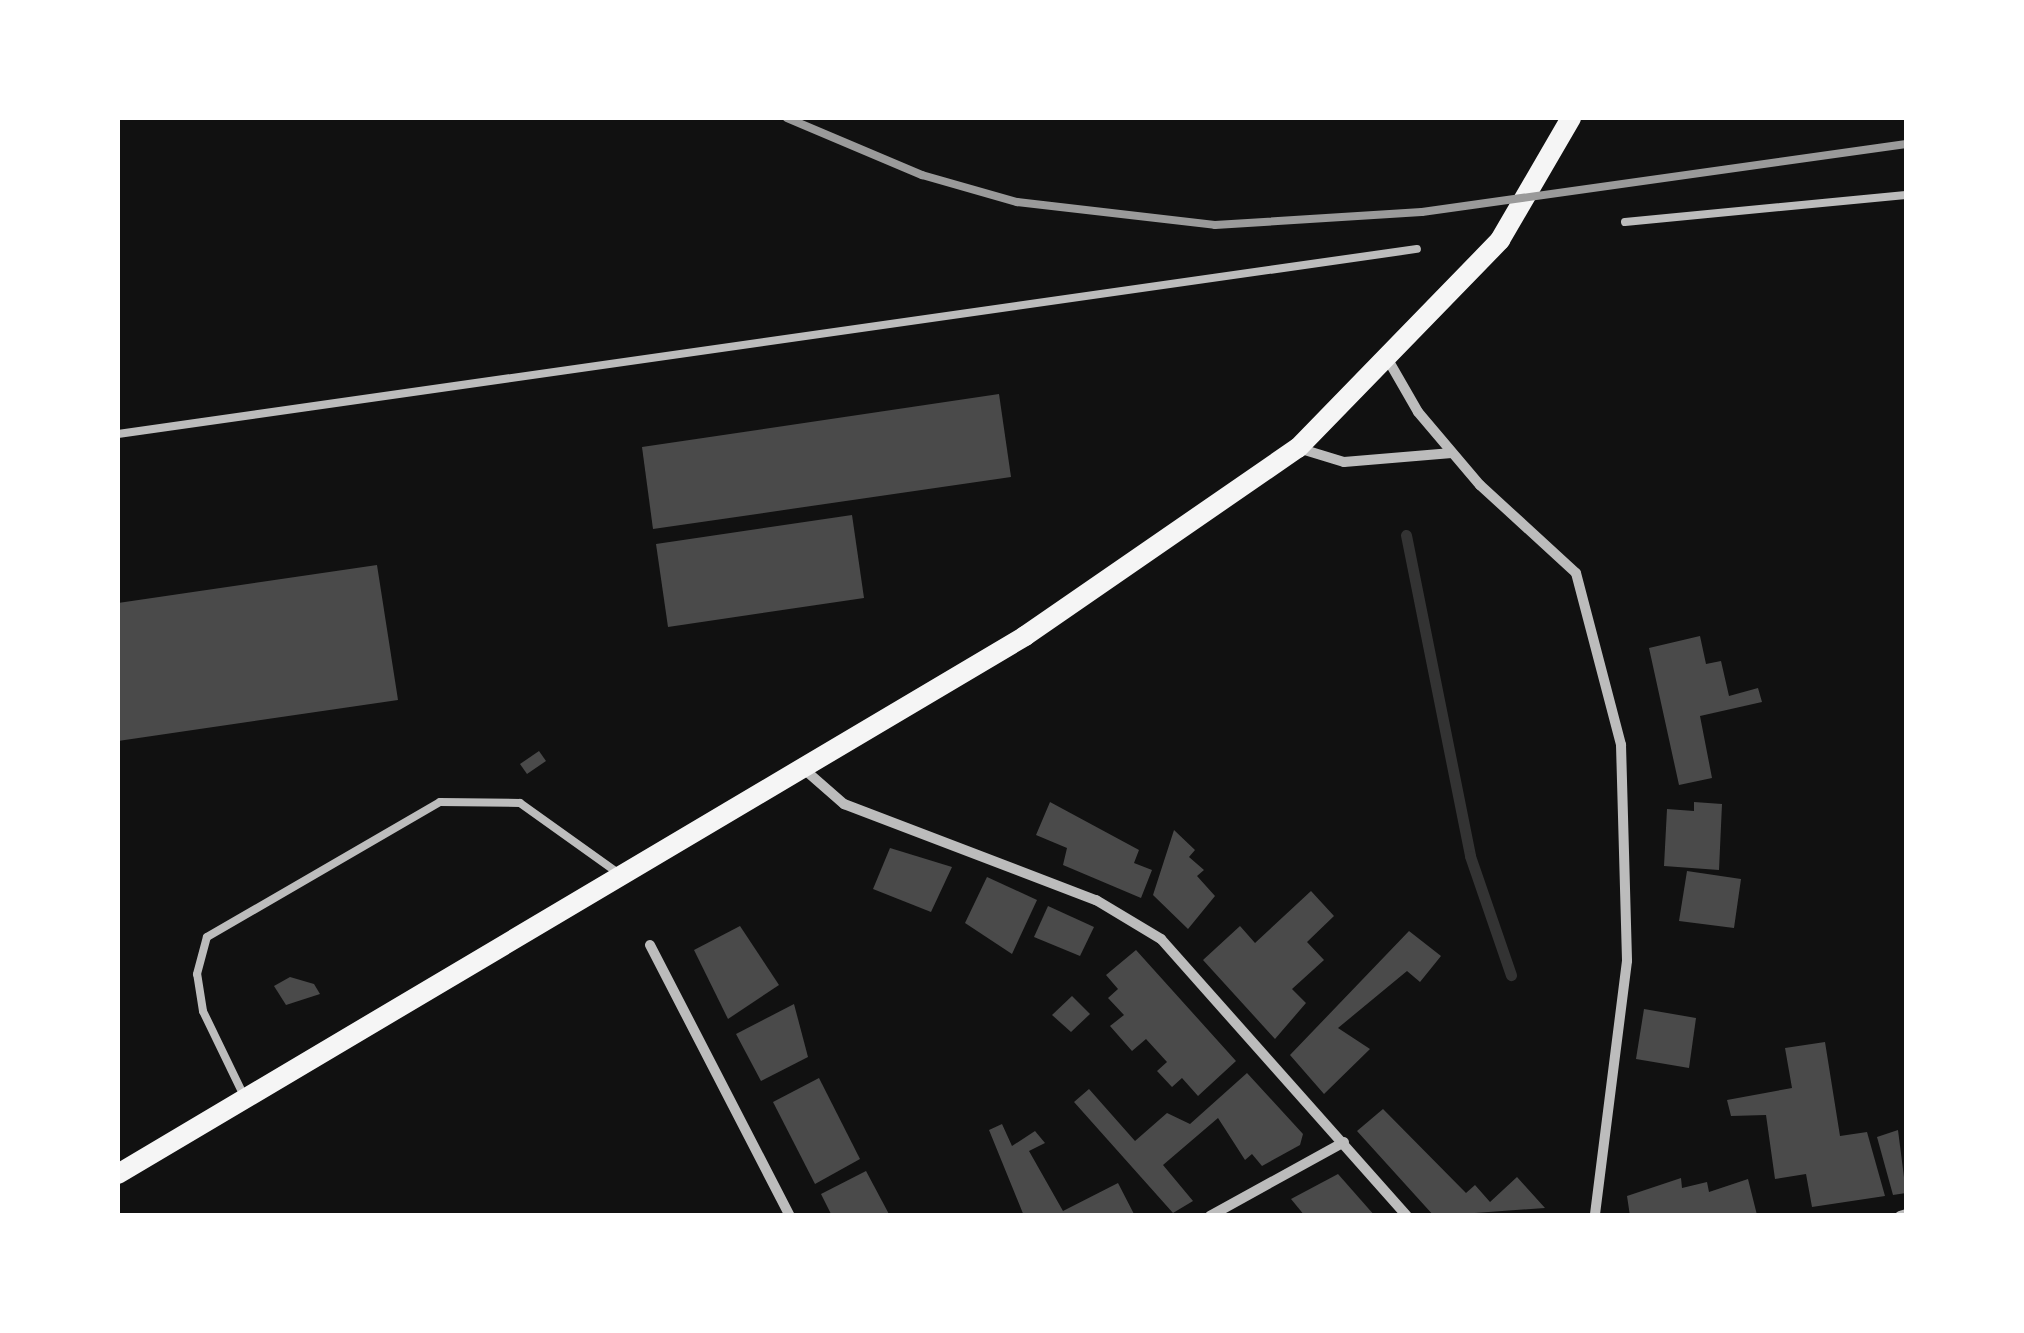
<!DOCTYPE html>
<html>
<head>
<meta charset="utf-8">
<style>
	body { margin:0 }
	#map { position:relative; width:2024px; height:1333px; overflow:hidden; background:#111; font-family:Quicksand,sans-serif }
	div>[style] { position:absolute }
	.stream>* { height:11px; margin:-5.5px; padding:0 5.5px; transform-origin:5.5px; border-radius:5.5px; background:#333 }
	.building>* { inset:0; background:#4a4a4a }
	.service>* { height:8px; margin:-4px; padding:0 4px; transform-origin:4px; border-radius:4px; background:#bcbcbc }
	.minor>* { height:10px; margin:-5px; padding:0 5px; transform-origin:5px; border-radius:5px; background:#bcbcbc }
	.secondary>* { height:20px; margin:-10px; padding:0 10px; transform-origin:10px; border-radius:10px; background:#f5f5f5 }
	.rail>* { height:8px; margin:-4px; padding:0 4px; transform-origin:4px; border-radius:4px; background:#9a9a9a }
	span { translate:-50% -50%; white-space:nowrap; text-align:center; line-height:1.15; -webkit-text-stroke:8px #fff; paint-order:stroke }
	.frame { position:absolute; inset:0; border:120px solid #fff; pointer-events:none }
</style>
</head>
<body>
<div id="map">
	<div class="stream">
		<i style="left:1406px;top:535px;width:327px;rotate:78.7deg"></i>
		<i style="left:1470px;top:856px;width:126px;rotate:71deg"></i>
	</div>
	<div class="building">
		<i style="clip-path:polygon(999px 394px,1011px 477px,653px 529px,642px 447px)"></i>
		<i style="clip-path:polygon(852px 515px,864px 598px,668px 627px,656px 544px)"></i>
		<i style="clip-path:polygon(377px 565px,398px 700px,118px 741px,118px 603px)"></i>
		<i style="clip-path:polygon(1700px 636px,1706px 664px,1721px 661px,1729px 696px,1758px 688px,1762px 702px,1700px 716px,1712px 778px,1679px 785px,1649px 648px)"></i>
		<i style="clip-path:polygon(539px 751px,546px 761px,527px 774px,520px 764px)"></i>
		<i style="clip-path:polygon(1050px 802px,1139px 850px,1134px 863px,1152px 870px,1141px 898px,1063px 865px,1067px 848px,1036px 835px)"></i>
		<i style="clip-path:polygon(1694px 802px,1722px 804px,1719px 870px,1664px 866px,1667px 809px,1694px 811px)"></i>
		<i style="clip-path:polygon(1174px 830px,1195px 850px,1189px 857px,1204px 870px,1197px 876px,1215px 896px,1188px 929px,1153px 895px)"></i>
		<i style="clip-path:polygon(890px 848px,952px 867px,931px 912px,873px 889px)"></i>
		<i style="clip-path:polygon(1687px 871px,1741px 879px,1734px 928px,1679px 921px)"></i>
		<i style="clip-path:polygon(987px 877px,1037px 900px,1012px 954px,965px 923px)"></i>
		<i style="clip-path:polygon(1311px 891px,1334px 916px,1307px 942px,1324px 960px,1292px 989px,1306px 1003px,1275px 1039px,1203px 960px,1240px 926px,1255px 943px)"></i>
		<i style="clip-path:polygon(1048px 906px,1094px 927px,1080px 956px,1034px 937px)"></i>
		<i style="clip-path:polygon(740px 926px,779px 985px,728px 1019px,694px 950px)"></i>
		<i style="clip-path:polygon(1409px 931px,1441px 956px,1420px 982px,1407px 971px,1338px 1028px,1370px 1049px,1324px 1094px,1290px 1055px)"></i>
		<i style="clip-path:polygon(1136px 950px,1236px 1061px,1198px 1096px,1182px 1078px,1172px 1087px,1157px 1071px,1167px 1062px,1146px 1039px,1132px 1051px,1110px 1026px,1124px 1015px,1108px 998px,1118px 989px,1106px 975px)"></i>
		<i style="clip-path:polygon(290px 977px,314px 984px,320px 994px,286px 1005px,274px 986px)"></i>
		<i style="clip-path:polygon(1072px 996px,1090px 1014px,1071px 1032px,1052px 1015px)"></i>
		<i style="clip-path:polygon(794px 1004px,808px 1057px,761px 1081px,736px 1034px)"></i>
		<i style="clip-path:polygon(1644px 1009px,1696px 1018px,1689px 1068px,1636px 1059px)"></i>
		<i style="clip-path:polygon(1825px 1042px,1840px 1136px,1867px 1132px,1885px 1196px,1812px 1207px,1806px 1174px,1775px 1179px,1766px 1115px,1731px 1116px,1727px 1100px,1792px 1088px,1785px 1048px)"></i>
		<i style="clip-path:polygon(1247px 1073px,1303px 1134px,1300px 1145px,1262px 1166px,1252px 1154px,1245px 1160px,1218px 1118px,1163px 1165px,1193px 1201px,1173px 1213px,1074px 1102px,1089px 1089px,1135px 1141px,1167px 1113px,1190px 1124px)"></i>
		<i style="clip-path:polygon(819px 1078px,860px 1159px,815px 1184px,773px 1102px)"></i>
		<i style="clip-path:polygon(1383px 1109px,1466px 1193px,1475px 1185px,1490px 1202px,1517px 1177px,1545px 1208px,1434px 1216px,1357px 1131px)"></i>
		<i style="clip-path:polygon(1002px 1124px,1012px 1146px,1035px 1131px,1045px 1143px,1029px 1151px,1063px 1211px,1118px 1183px,1135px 1216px,1024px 1216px,989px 1130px)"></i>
		<i style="clip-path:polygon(1898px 1130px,1906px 1193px,1893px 1195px,1877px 1137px)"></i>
		<i style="clip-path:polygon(866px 1171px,890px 1216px,832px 1216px,821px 1194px)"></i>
		<i style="clip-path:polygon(1338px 1174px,1375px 1216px,1305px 1216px,1291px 1199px)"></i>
		<i style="clip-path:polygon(1681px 1178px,1682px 1188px,1707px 1182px,1709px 1192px,1748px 1179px,1757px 1215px,1630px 1216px,1627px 1196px)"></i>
	</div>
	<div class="service">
		<i style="left:1625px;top:222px;width:282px;rotate:-5.5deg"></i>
		<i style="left:118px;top:434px;width:1312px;rotate:-8.11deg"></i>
		<i style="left:244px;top:1096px;width:94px;rotate:-115.8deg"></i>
		<i style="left:203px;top:1011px;width:37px;rotate:-99deg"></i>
		<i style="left:197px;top:974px;width:38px;rotate:-75deg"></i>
		<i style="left:207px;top:937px;width:269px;rotate:-30.1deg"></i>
		<i style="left:440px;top:802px;width:80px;rotate:0.7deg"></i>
		<i style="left:520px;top:803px;width:120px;rotate:35.5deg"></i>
	</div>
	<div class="minor">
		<i style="left:1387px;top:358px;width:62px;rotate:60.1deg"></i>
		<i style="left:1418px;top:412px;width:96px;rotate:49.7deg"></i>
		<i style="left:1480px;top:485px;width:130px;rotate:42.5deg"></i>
		<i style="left:1576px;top:573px;width:178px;rotate:75.3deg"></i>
		<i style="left:1621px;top:745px;width:216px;rotate:88.4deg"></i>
		<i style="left:1627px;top:961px;width:257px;rotate:97.2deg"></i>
		<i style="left:1298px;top:448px;width:48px;rotate:16.9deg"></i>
		<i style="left:1344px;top:462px;width:108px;rotate:-4.8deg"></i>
		<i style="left:805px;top:770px;width:52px;rotate:41.1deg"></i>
		<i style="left:844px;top:804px;width:270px;rotate:20.9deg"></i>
		<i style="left:1096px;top:900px;width:76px;rotate:31deg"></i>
		<i style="left:1161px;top:939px;width:370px;rotate:48.4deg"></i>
		<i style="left:650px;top:945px;width:305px;rotate:62.7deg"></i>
		<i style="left:1210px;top:1216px;width:153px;rotate:-28.9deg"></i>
		<i style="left:1900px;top:1216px;width:6px;rotate:-18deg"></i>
	</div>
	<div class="secondary">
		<i style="left:118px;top:1174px;width:1055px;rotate:-30.67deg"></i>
		<i style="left:1025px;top:636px;width:331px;rotate:-34.6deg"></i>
		<i style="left:1298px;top:448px;width:290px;rotate:-45.8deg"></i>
		<i style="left:1500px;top:240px;width:141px;rotate:-59.8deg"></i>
	</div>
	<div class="rail">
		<i style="left:787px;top:118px;width:147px;rotate:22.9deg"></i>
		<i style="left:922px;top:175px;width:99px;rotate:15.9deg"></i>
		<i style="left:1017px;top:202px;width:199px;rotate:6.6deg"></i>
		<i style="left:1215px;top:225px;width:207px;rotate:-3.6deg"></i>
		<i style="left:1422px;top:212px;width:489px;rotate:-8deg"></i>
	</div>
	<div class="frame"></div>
</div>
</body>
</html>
